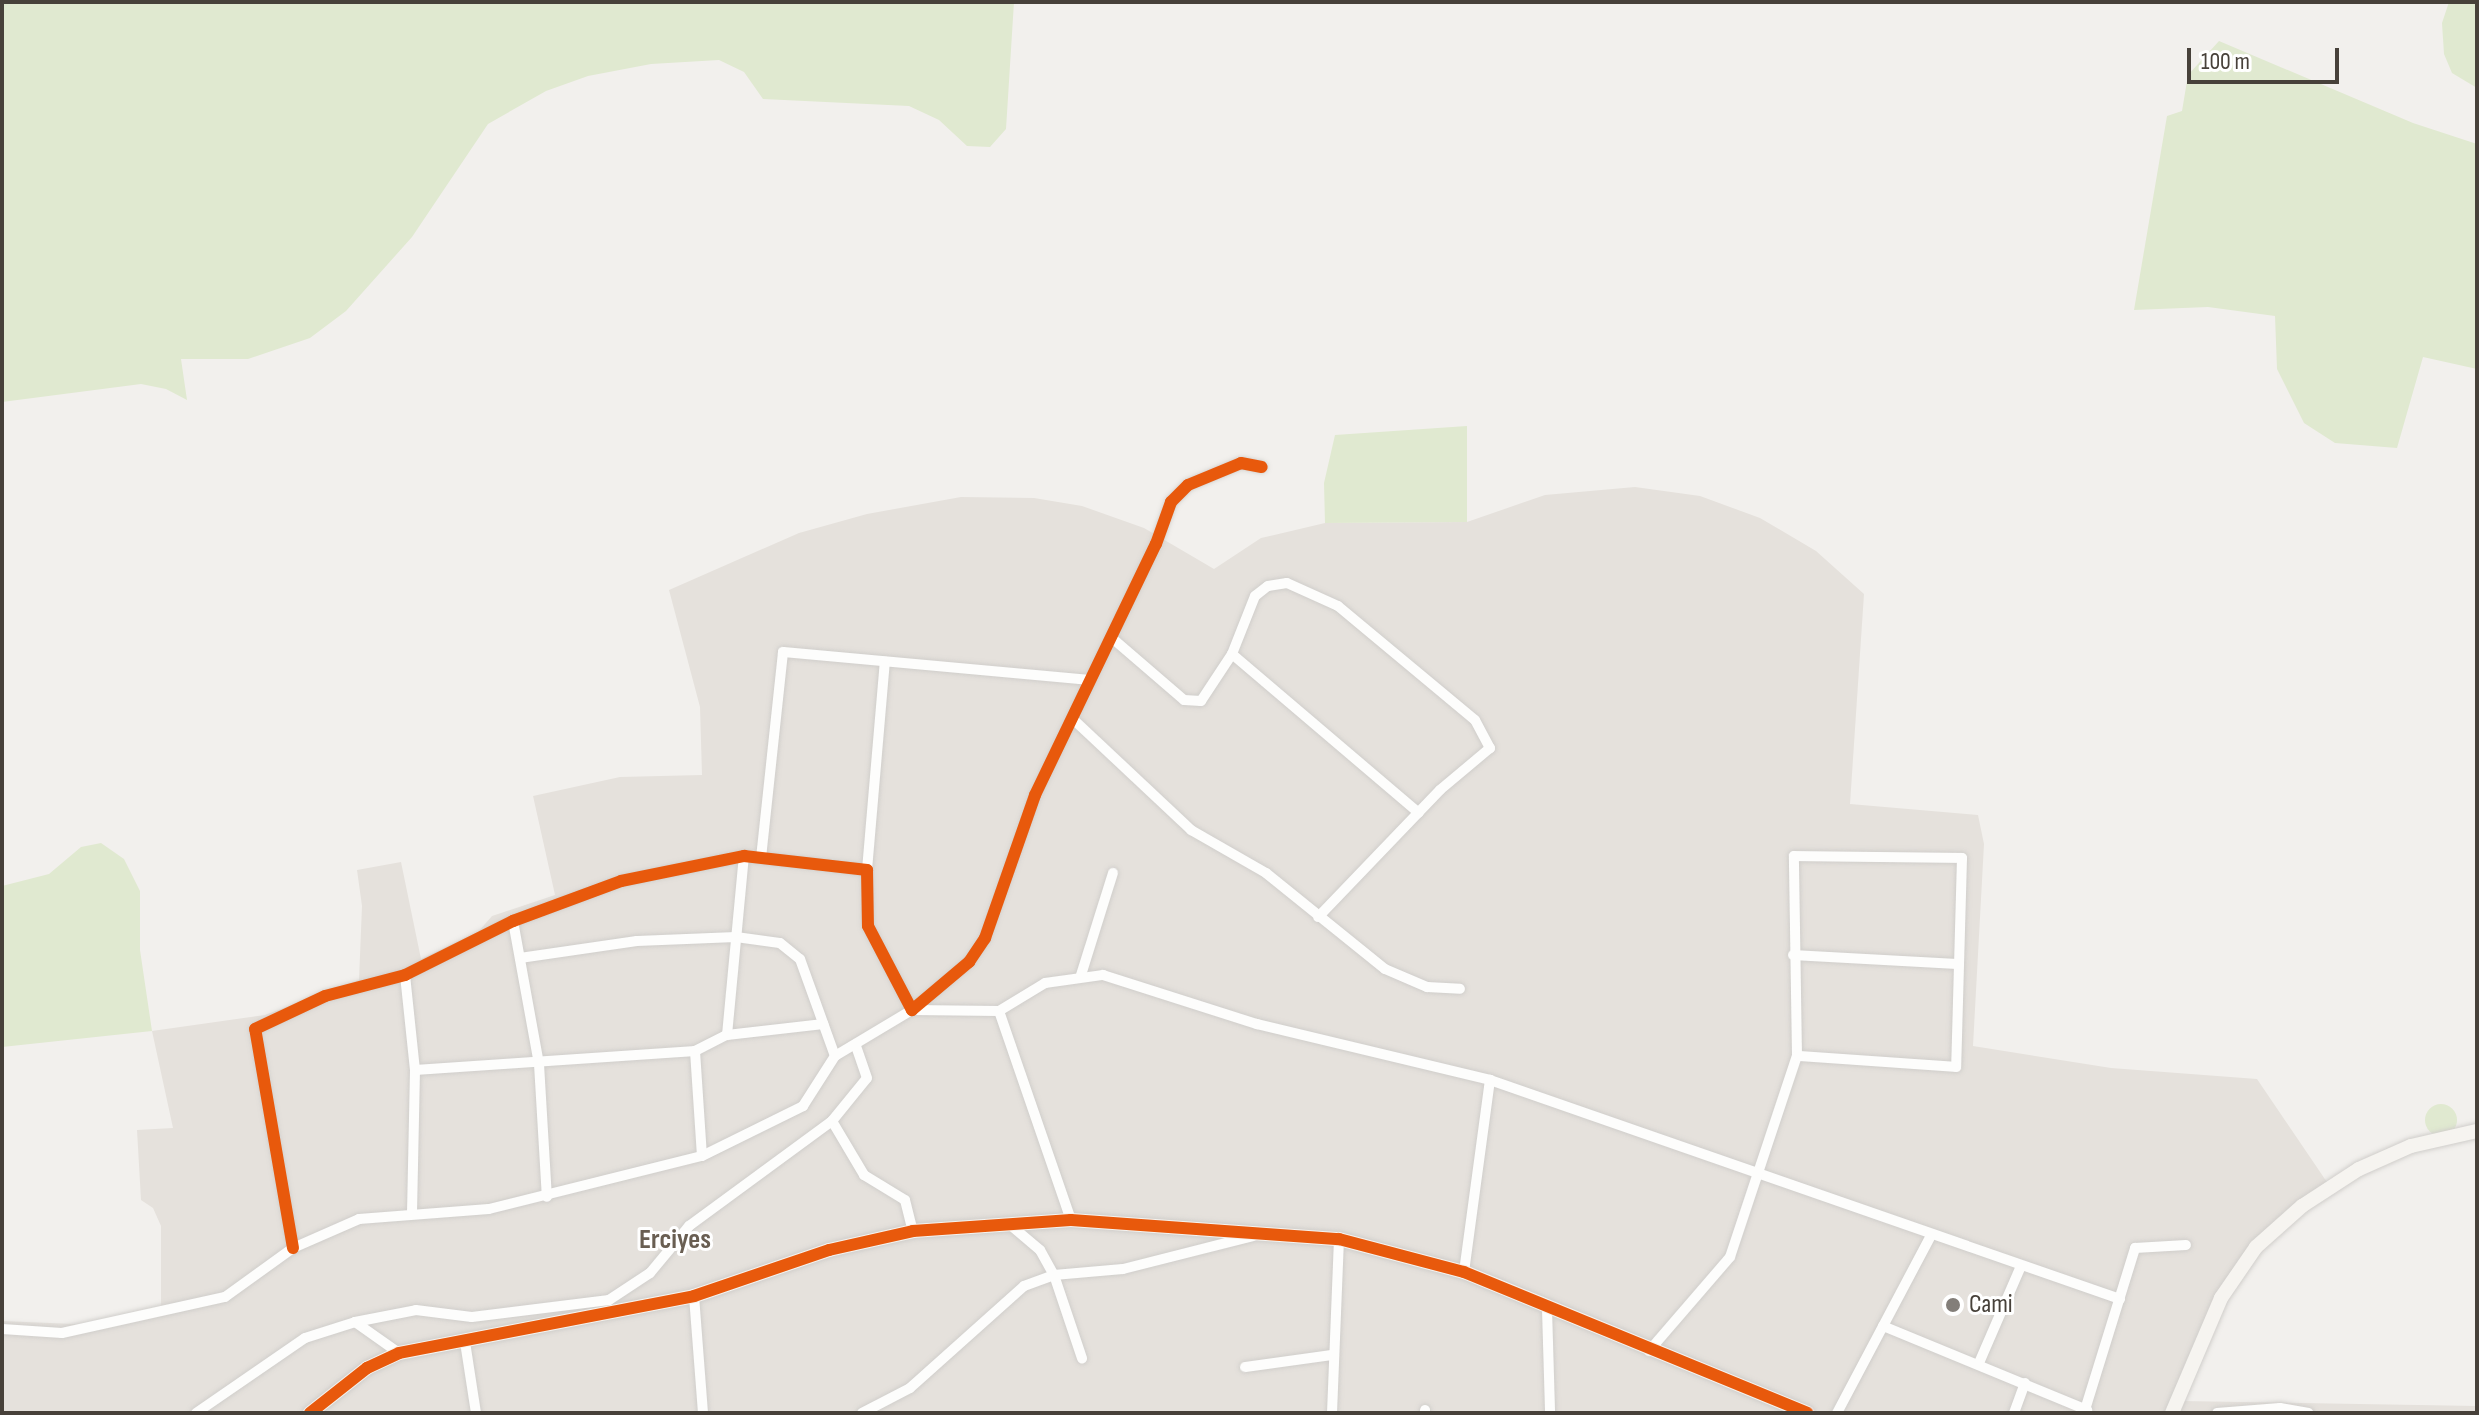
<!DOCTYPE html>
<html>
<head>
<meta charset="utf-8">
<style>
	body { margin:0 }
	#map { position:relative; width:2479px; height:1415px; overflow:hidden; background:#f2f0ed; font-family:"Sofia Sans Condensed",sans-serif }
	div>[style] { position:absolute }
	.residential>* { inset:0; background:#e5e1dc }
	.green>* { inset:0; background:#e0e9d0 }
	.round { border-radius:50% }
	.roads { filter:drop-shadow(0 0 2px #d0cecb) drop-shadow(0 0 2px #d0cecb) }
	.street>* { height:10px; margin:-5px; padding:0 5px; transform-origin:5px; border-radius:5px; background:#fdfdfc }
	.secondary>* { height:14px; margin:-7px; padding:0 7px; transform-origin:7px; border-radius:7px; background:#f6f4f0 }
	.cycleway>* { height:12px; margin:-6px; padding:0 6px; transform-origin:6px; border-radius:6px; background:#e8590c }
	.dots>* { width:22px; height:22px; translate:-50% -50%; box-sizing:border-box; border:4px solid #fff; border-radius:50% }
	span { translate:-50% -50%; white-space:nowrap; text-align:center; line-height:1.15; -webkit-text-stroke:6px #fff; paint-order:stroke }
	.poi-label { font-size:26px; color:#47413a }
	.left { translate:0 -50%; text-align:left }
	.neighbourhood-label { font-size:28px; color:#695e52; font-weight:700 }
	.frame { position:absolute; inset:0; border:4px solid #47413a; pointer-events:none }
	.scale { position:absolute; left:2187px; top:48px; width:152px; height:36px; box-sizing:border-box; border:4px solid #47413a; border-top:0; padding-left:10px; font-size:24px; line-height:28px; white-space:nowrap; color:#47413a; -webkit-text-stroke:6px #fff; paint-order:stroke }
</style>
</head>
<body>
<div id="map">
	<div class="residential">
		<i style="clip-path:polygon(1635px 487px,1700px 496px,1760px 518px,1816px 551px,1864px 594px,1850px 804px,1978px 815px,1984px 844px,1973px 1046px,2111px 1068px,2257px 1079px,2333px 1191px,2275px 1235px,2235px 1283px,2181px 1401px,2477px 1406px,2477px 1413px,2px 1413px,2px 1321px,98px 1325px,161px 1311px,161px 1226px,153px 1208px,141px 1200px,137px 1130px,173px 1128px,152px 1031px,265px 1015px,359px 980px,362px 906px,357px 870px,401px 862px,421px 959px,478px 932px,492px 916px,555px 895px,533px 796px,620px 777px,702px 775px,700px 707px,669px 590px,799px 533px,867px 514px,961px 497px,1034px 498px,1082px 506px,1144px 528px,1214px 569px,1261px 538px,1325px 523px,1467px 522px,1545px 495px)"></i>
	</div>
	<div class="green">
		<i style="clip-path:polygon(2px 2px,1014px 2px,1006px 129px,990px 147px,967px 146px,939px 120px,909px 106px,763px 99px,744px 72px,719px 60px,651px 64px,588px 76px,546px 91px,488px 124px,412px 237px,346px 311px,310px 338px,248px 359px,181px 359px,187px 400px,166px 389px,141px 384px,2px 402px)"></i>
		<i style="clip-path:polygon(2449px 2px,2477px 2px,2477px 88px,2452px 73px,2444px 54px,2442px 23px)"></i>
		<i style="clip-path:polygon(2219px 41px,2413px 123px,2477px 144px,2477px 369px,2423px 357px,2397px 448px,2335px 443px,2304px 423px,2277px 369px,2275px 316px,2208px 307px,2134px 310px,2167px 116px,2182px 111px,2188px 75px)"></i>
		<i style="clip-path:polygon(1467px 426px,1467px 522px,1325px 523px,1324px 483px,1335px 435px)"></i>
		<i style="clip-path:polygon(101px 843px,124px 859px,140px 891px,140px 950px,152px 1031px,2px 1047px,2px 886px,49px 874px,81px 847px)"></i>
		<i class="round" style="left:2425px;top:1104px;width:32px;height:32px"></i>
	</div>
	<div class="roads">
		<div class="street">
			<i style="left:1112px;top:638px;width:95px;rotate:40.7deg"></i>
			<i style="left:1184px;top:700px;width:17px;rotate:3deg"></i>
			<i style="left:1201px;top:701px;width:56px;rotate:-56.6deg"></i>
			<i style="left:1232px;top:654px;width:62px;rotate:-68.4deg"></i>
			<i style="left:1255px;top:596px;width:16px;rotate:-38deg"></i>
			<i style="left:1268px;top:586px;width:19px;rotate:-9deg"></i>
			<i style="left:1287px;top:583px;width:56px;rotate:24.3deg"></i>
			<i style="left:1338px;top:606px;width:178px;rotate:39.8deg"></i>
			<i style="left:1475px;top:720px;width:32px;rotate:62deg"></i>
			<i style="left:1490px;top:748px;width:65px;rotate:140deg"></i>
			<i style="left:1440px;top:790px;width:176px;rotate:133.8deg"></i>
			<i style="left:1232px;top:654px;width:245px;rotate:40.4deg"></i>
			<i style="left:1074px;top:720px;width:161px;rotate:43.2deg"></i>
			<i style="left:1191px;top:830px;width:86px;rotate:29.8deg"></i>
			<i style="left:1266px;top:873px;width:153px;rotate:38.9deg"></i>
			<i style="left:1385px;top:969px;width:46px;rotate:23.2deg"></i>
			<i style="left:1427px;top:987px;width:33px;rotate:3deg"></i>
			<i style="left:761px;top:858px;width:207px;rotate:-83.9deg"></i>
			<i style="left:783px;top:652px;width:309px;rotate:5.2deg"></i>
			<i style="left:867px;top:870px;width:209px;rotate:-85.1deg"></i>
			<i style="left:513px;top:921px;width:145px;rotate:79.7deg"></i>
			<i style="left:539px;top:1064px;width:133px;rotate:86.6deg"></i>
			<i style="left:1793px;top:955px;width:164px;rotate:3.1deg"></i>
			<i style="left:520px;top:958px;width:118px;rotate:-8.3deg"></i>
			<i style="left:637px;top:941px;width:99px;rotate:-2.3deg"></i>
			<i style="left:736px;top:937px;width:44px;rotate:7.8deg"></i>
			<i style="left:780px;top:943px;width:26px;rotate:39deg"></i>
			<i style="left:800px;top:959px;width:103px;rotate:70.2deg"></i>
			<i style="left:405px;top:975px;width:96px;rotate:84deg"></i>
			<i style="left:415px;top:1070px;width:143px;rotate:91.2deg"></i>
			<i style="left:1081px;top:975px;width:107px;rotate:-72.6deg"></i>
			<i style="left:727px;top:1035px;width:180px;rotate:-84.6deg"></i>
			<i style="left:695px;top:1051px;width:105px;rotate:86.2deg"></i>
			<i style="left:415px;top:1070px;width:281px;rotate:-3.9deg"></i>
			<i style="left:695px;top:1051px;width:36px;rotate:-27deg"></i>
			<i style="left:727px;top:1035px;width:97px;rotate:-6.5deg"></i>
			<i style="left:832px;top:1121px;width:63px;rotate:59.3deg"></i>
			<i style="left:864px;top:1175px;width:48px;rotate:31.4deg"></i>
			<i style="left:905px;top:1200px;width:32px;rotate:76deg"></i>
			<i style="left:1071px;top:1220px;width:221px;rotate:-109deg"></i>
			<i style="left:999px;top:1011px;width:54px;rotate:-31.3deg"></i>
			<i style="left:1045px;top:983px;width:59px;rotate:-7.9deg"></i>
			<i style="left:1103px;top:975px;width:162px;rotate:17.7deg"></i>
			<i style="left:1257px;top:1024px;width:240px;rotate:13.5deg"></i>
			<i style="left:1490px;top:1080px;width:667px;rotate:19.17deg"></i>
			<i style="left:1008px;top:1223px;width:42px;rotate:40.2deg"></i>
			<i style="left:1040px;top:1250px;width:29px;rotate:61deg"></i>
			<i style="left:1054px;top:1275px;width:88px;rotate:71.4deg"></i>
			<i style="left:293px;top:1248px;width:222px;rotate:-99.8deg"></i>
			<i style="left:255px;top:1029px;width:77px;rotate:-25.2deg"></i>
			<i style="left:325px;top:996px;width:83px;rotate:-14.7deg"></i>
			<i style="left:405px;top:975px;width:121px;rotate:-26.6deg"></i>
			<i style="left:513px;top:921px;width:115px;rotate:-20.3deg"></i>
			<i style="left:621px;top:881px;width:126px;rotate:-11.5deg"></i>
			<i style="left:744px;top:856px;width:124px;rotate:6.5deg"></i>
			<i style="left:867px;top:870px;width:56px;rotate:89deg"></i>
			<i style="left:868px;top:926px;width:95px;rotate:62.4deg"></i>
			<i style="left:912px;top:1010px;width:75px;rotate:-40.1deg"></i>
			<i style="left:969px;top:962px;width:29px;rotate:-56deg"></i>
			<i style="left:985px;top:938px;width:151px;rotate:-70.7deg"></i>
			<i style="left:1035px;top:795px;width:279px;rotate:-64.3deg"></i>
			<i style="left:1156px;top:544px;width:45px;rotate:-70.3deg"></i>
			<i style="left:1171px;top:502px;width:24px;rotate:-45deg"></i>
			<i style="left:1188px;top:485px;width:57px;rotate:-22.5deg"></i>
			<i style="left:1241px;top:463px;width:21px;rotate:11deg"></i>
			<i style="left:1464px;top:1272px;width:194px;rotate:-82.3deg"></i>
			<i style="left:694px;top:1296px;width:117px;rotate:85.6deg"></i>
			<i style="left:1547px;top:1309px;width:104px;rotate:88.3deg"></i>
			<i style="left:355px;top:1322px;width:62px;rotate:-11.1deg"></i>
			<i style="left:416px;top:1310px;width:56px;rotate:7.1deg"></i>
			<i style="left:472px;top:1317px;width:138px;rotate:-7.1deg"></i>
			<i style="left:609px;top:1300px;width:49px;rotate:-33.4deg"></i>
			<i style="left:650px;top:1273px;width:61px;rotate:-50.3deg"></i>
			<i style="left:689px;top:1226px;width:177px;rotate:-36.3deg"></i>
			<i style="left:832px;top:1121px;width:55px;rotate:-50.9deg"></i>
			<i style="left:867px;top:1078px;width:34px;rotate:-109deg"></i>
			<i style="left:1883px;top:1326px;width:221px;rotate:22.4deg"></i>
			<i style="left:2px;top:1329px;width:60px;rotate:3.8deg"></i>
			<i style="left:62px;top:1333px;width:167px;rotate:-12.5deg"></i>
			<i style="left:225px;top:1297px;width:84px;rotate:-35.8deg"></i>
			<i style="left:293px;top:1248px;width:72px;rotate:-23.7deg"></i>
			<i style="left:359px;top:1219px;width:130px;rotate:-4.4deg"></i>
			<i style="left:489px;top:1209px;width:219px;rotate:-14deg"></i>
			<i style="left:702px;top:1156px;width:113px;rotate:-26.3deg"></i>
			<i style="left:803px;top:1106px;width:59px;rotate:-57.4deg"></i>
			<i style="left:835px;top:1056px;width:90px;rotate:-30.9deg"></i>
			<i style="left:912px;top:1010px;width:87px;rotate:0.7deg"></i>
			<i style="left:465px;top:1342px;width:72px;rotate:81.2deg"></i>
			<i style="left:1649px;top:1351px;width:124px;rotate:-49.2deg"></i>
			<i style="left:1730px;top:1257px;width:212px;rotate:-71.6deg"></i>
			<i style="left:1797px;top:1056px;width:200px;rotate:-90.9deg"></i>
			<i style="left:1794px;top:856px;width:168px;rotate:0.7deg"></i>
			<i style="left:1962px;top:858px;width:209px;rotate:91.6deg"></i>
			<i style="left:1956px;top:1067px;width:159px;rotate:-176deg"></i>
			<i style="left:1979px;top:1363px;width:106px;rotate:-66.6deg"></i>
			<i style="left:1245px;top:1367px;width:88px;rotate:-7.9deg"></i>
			<i style="left:1425px;top:1410px;width:3px;rotate:90deg"></i>
			<i style="left:196px;top:1413px;width:132px;rotate:-34.5deg"></i>
			<i style="left:305px;top:1338px;width:52px;rotate:-17.7deg"></i>
			<i style="left:355px;top:1322px;width:54px;rotate:35.2deg"></i>
			<i style="left:862px;top:1413px;width:54px;rotate:-27.5deg"></i>
			<i style="left:910px;top:1388px;width:153px;rotate:-41.8deg"></i>
			<i style="left:1024px;top:1286px;width:32px;rotate:-20deg"></i>
			<i style="left:1054px;top:1275px;width:69px;rotate:-5deg"></i>
			<i style="left:1123px;top:1269px;width:134px;rotate:-14.2deg"></i>
			<i style="left:1332px;top:1413px;width:174px;rotate:-87.7deg"></i>
			<i style="left:1837px;top:1413px;width:199px;rotate:-62.1deg"></i>
			<i style="left:2014px;top:1413px;width:32px;rotate:-70deg"></i>
			<i style="left:2084px;top:1413px;width:173px;rotate:-72.8deg"></i>
			<i style="left:2135px;top:1248px;width:51px;rotate:-3.4deg"></i>
			<i style="left:2217px;top:1413px;width:63px;rotate:-4.5deg"></i>
			<i style="left:2280px;top:1408px;width:29px;rotate:10deg"></i>
		</div>
		<div class="secondary">
			<i style="left:310px;top:1413px;width:73px;rotate:-38.3deg"></i>
			<i style="left:367px;top:1368px;width:35px;rotate:-25deg"></i>
			<i style="left:399px;top:1353px;width:300px;rotate:-10.9deg"></i>
			<i style="left:694px;top:1296px;width:143px;rotate:-18.8deg"></i>
			<i style="left:829px;top:1250px;width:86px;rotate:-12.7deg"></i>
			<i style="left:913px;top:1231px;width:158px;rotate:-4deg"></i>
			<i style="left:1071px;top:1220px;width:269px;rotate:4.1deg"></i>
			<i style="left:1339px;top:1239px;width:129px;rotate:14.8deg"></i>
			<i style="left:1464px;top:1272px;width:371px;rotate:22.3deg"></i>
			<i style="left:2172px;top:1413px;width:125px;rotate:-66.9deg"></i>
			<i style="left:2221px;top:1298px;width:62px;rotate:-55.5deg"></i>
			<i style="left:2256px;top:1247px;width:62px;rotate:-41.7deg"></i>
			<i style="left:2302px;top:1206px;width:68px;rotate:-33deg"></i>
			<i style="left:2359px;top:1169px;width:57px;rotate:-23.9deg"></i>
			<i style="left:2411px;top:1146px;width:68px;rotate:-12.8deg"></i>
		</div>
	</div>
	<div class="cycleway">
		<i style="left:293px;top:1248px;width:222px;rotate:-99.8deg"></i>
		<i style="left:255px;top:1029px;width:77px;rotate:-25.2deg"></i>
		<i style="left:325px;top:996px;width:83px;rotate:-14.7deg"></i>
		<i style="left:405px;top:975px;width:121px;rotate:-26.6deg"></i>
		<i style="left:513px;top:921px;width:115px;rotate:-20.3deg"></i>
		<i style="left:621px;top:881px;width:126px;rotate:-11.5deg"></i>
		<i style="left:744px;top:856px;width:124px;rotate:6.5deg"></i>
		<i style="left:867px;top:870px;width:56px;rotate:89deg"></i>
		<i style="left:868px;top:926px;width:95px;rotate:62.4deg"></i>
		<i style="left:912px;top:1010px;width:75px;rotate:-40.1deg"></i>
		<i style="left:969px;top:962px;width:29px;rotate:-56deg"></i>
		<i style="left:985px;top:938px;width:151px;rotate:-70.7deg"></i>
		<i style="left:1035px;top:795px;width:279px;rotate:-64.3deg"></i>
		<i style="left:1156px;top:544px;width:45px;rotate:-70.3deg"></i>
		<i style="left:1171px;top:502px;width:24px;rotate:-45deg"></i>
		<i style="left:1188px;top:485px;width:57px;rotate:-22.5deg"></i>
		<i style="left:1241px;top:463px;width:21px;rotate:11deg"></i>
		<i style="left:310px;top:1413px;width:73px;rotate:-38.3deg"></i>
		<i style="left:367px;top:1368px;width:35px;rotate:-25deg"></i>
		<i style="left:399px;top:1353px;width:300px;rotate:-10.9deg"></i>
		<i style="left:694px;top:1296px;width:143px;rotate:-18.8deg"></i>
		<i style="left:829px;top:1250px;width:86px;rotate:-12.7deg"></i>
		<i style="left:913px;top:1231px;width:158px;rotate:-4deg"></i>
		<i style="left:1071px;top:1220px;width:269px;rotate:4.1deg"></i>
		<i style="left:1339px;top:1239px;width:129px;rotate:14.8deg"></i>
		<i style="left:1464px;top:1272px;width:371px;rotate:22.3deg"></i>
	</div>
	<div class="dots">
		<i style="left:1953px;top:1305px;background:#837e79"></i>
	</div>
	<div class="poi-label">
		<span class="left" style="left:1969px;top:1305px">Cami</span>
	</div>
	<div class="neighbourhood-label">
		<span style="left:675px;top:1240px">Erciyes</span>
	</div>
	<div class="frame"></div>
	<div class="scale">100 m</div>
</div>
</body>
</html>
